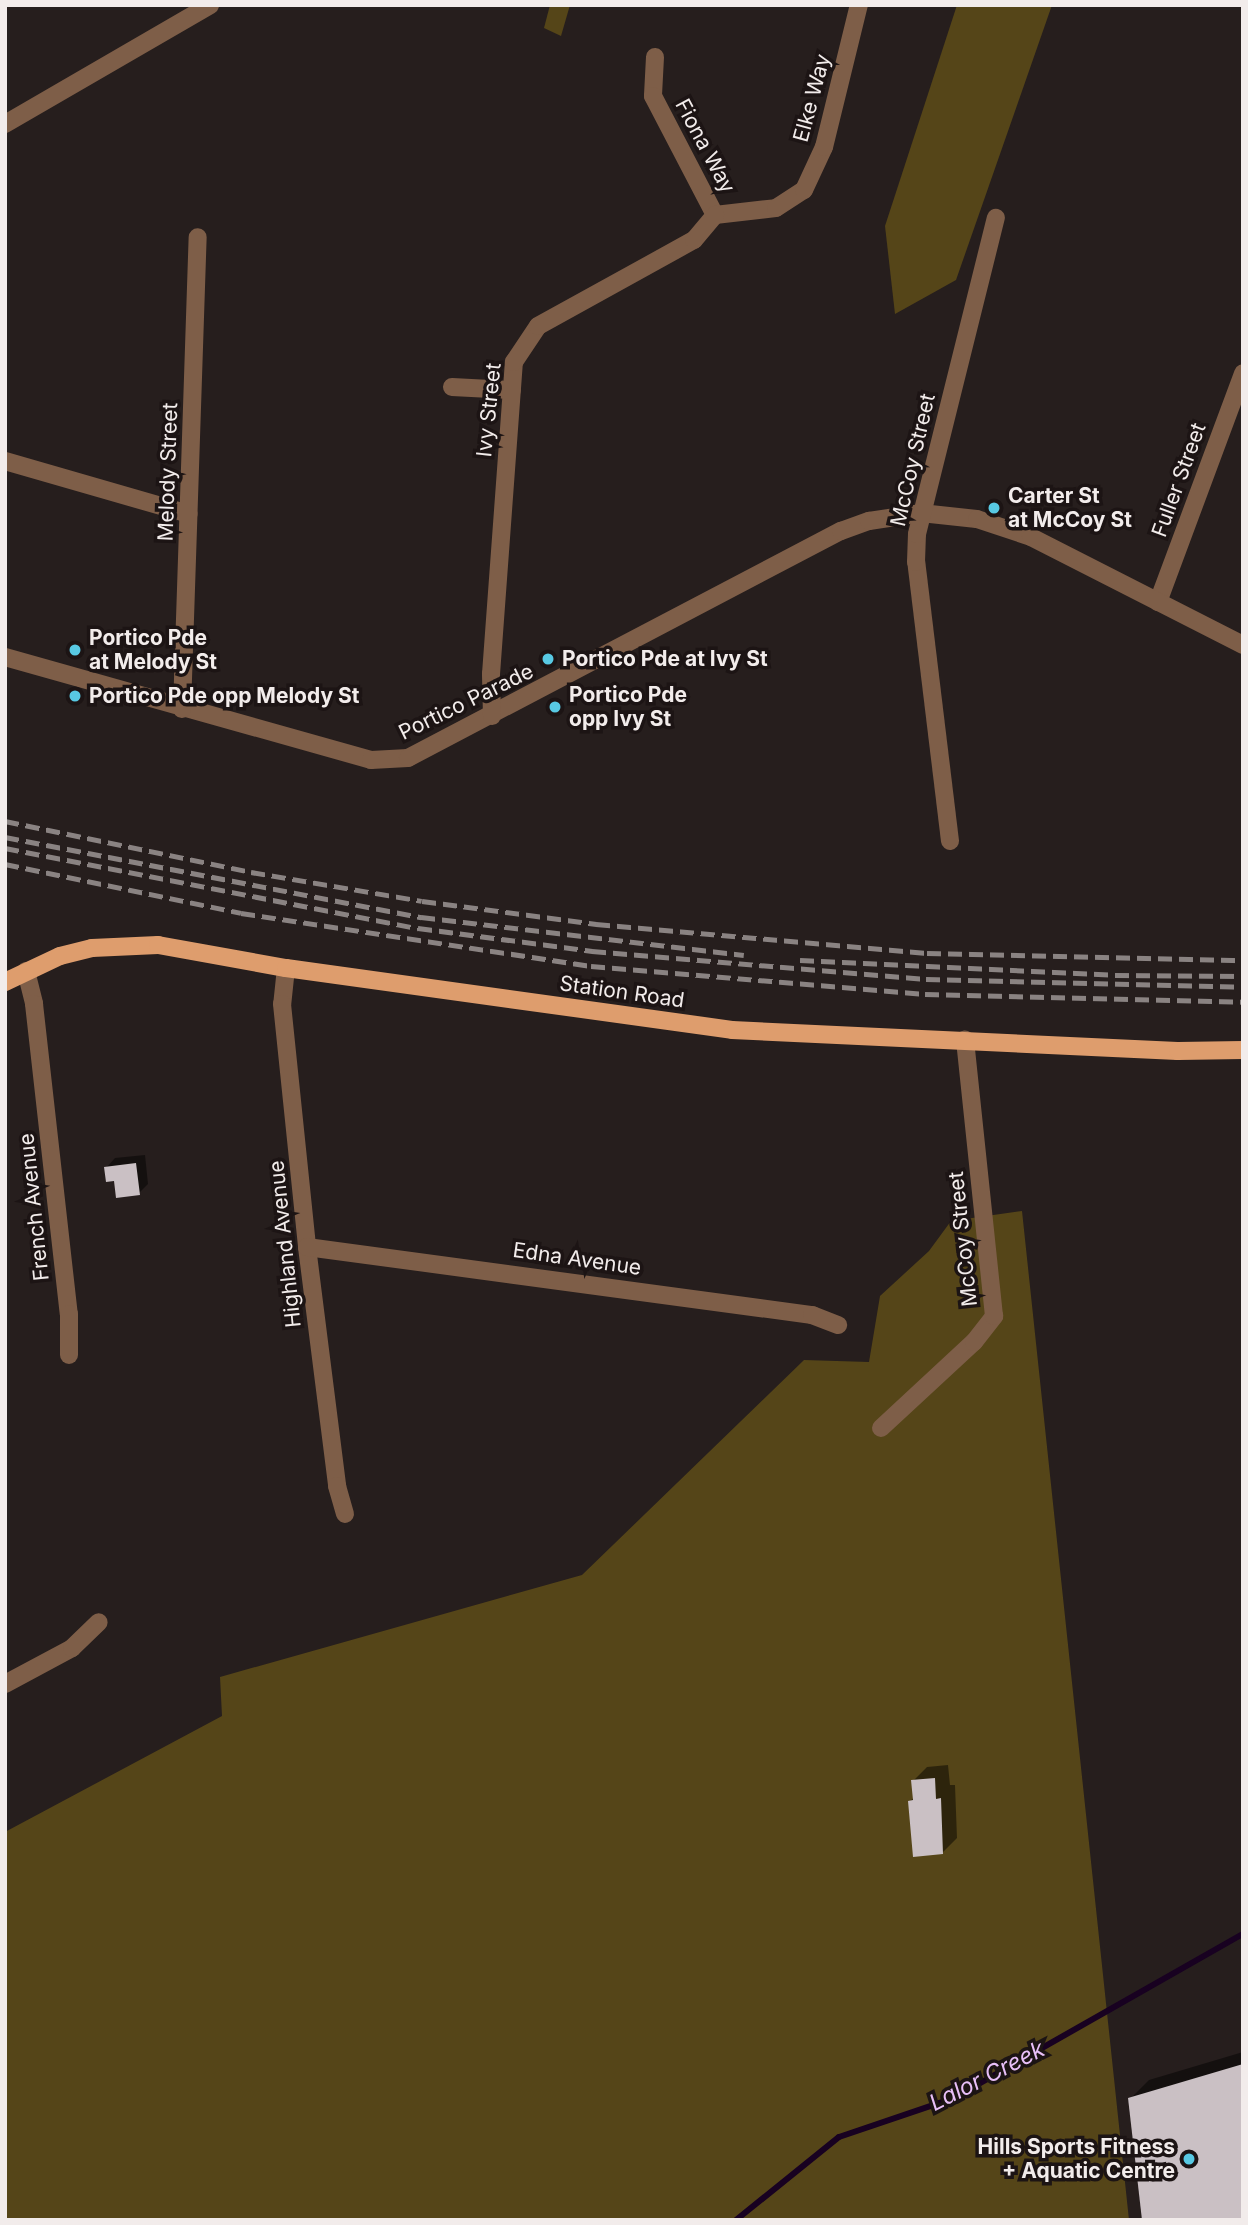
<!DOCTYPE html>
<html>
<head>
<meta charset="utf-8">
<style>
	body { margin:0 }
	#map { position:relative; width:1248px; height:2225px; overflow:hidden; background:#261e1d; font-family:Inter,sans-serif }
	div>[style] { position:absolute }
	.green>* { inset:0; background:#554518 }
	.shadow>* { inset:0; background:#0007 }
	.stream>* { height:6px; margin:-3px; padding:0 3px; transform-origin:3px; border-radius:3px; background:#180121 }
	.building>* { inset:0; background:#cac0c4 }
	.minor>* { height:18px; margin:-9px; padding:0 9px; transform-origin:9px; border-radius:9px; background:#7e5e48 }
	.major>* { height:18px; margin:-9px; padding:0 9px; transform-origin:9px; border-radius:9px; background:#de9d6d }
	.rail>* { height:5px; margin-top:-2.5px; transform-origin:0; background:repeating-linear-gradient(90deg,#8a8382 0 14px,transparent 0 21px) }
	.dots>* { width:19px; height:19px; translate:-50% -50%; box-sizing:border-box; border:4px solid #1c1414; border-radius:50% }
	span { translate:-50% -50%; white-space:nowrap; text-align:center; line-height:1.15; -webkit-text-stroke:7px #1c1414; paint-order:stroke }
	.street-label { font-size:21px; color:#f2eceb }
	.poi-label { font-size:21px; color:#f2eceb; font-weight:700 }
	.left { translate:0 -50%; text-align:left }
	.right { translate:-100% -50%; text-align:right }
	.water-label { font-size:23px; color:#e8bff8; font-style:italic }
	.frame { position:absolute; inset:0; border:7px solid #f2eceb; pointer-events:none }
</style>
</head>
<body>
<div id="map">
	<div class="green">
		<i style="clip-path:polygon(550px 5px,570px 5px,561px 36px,544px 28px)"></i>
		<i style="clip-path:polygon(957px 5px,1052px 5px,956px 280px,895px 314px,885px 226px)"></i>
		<i style="clip-path:polygon(1022px 1211px,1129px 2220px,5px 2220px,5px 1832px,222px 1716px,220px 1677px,582px 1575px,804px 1360px,869px 1362px,880px 1296px,929px 1251px,951px 1221px)"></i>
	</div>
	<div class="shadow">
		<i style="clip-path:polygon(145px 1155px,148px 1184px,139px 1193px,106px 1168px,115px 1158px)"></i>
		<i style="clip-path:polygon(948px 1765px,950px 1785px,955px 1785px,957px 1838px,943px 1852px,910px 1801px,915px 1797px,913px 1781px,927px 1767px)"></i>
		<i style="clip-path:polygon(1243px 2052px,1243px 2220px,1130px 2099px,1149px 2080px)"></i>
	</div>
	<div class="stream">
		<i style="left:736px;top:2220px;width:132px;rotate:-38.9deg"></i>
		<i style="left:839px;top:2137px;width:121px;rotate:-18.7deg"></i>
		<i style="left:954px;top:2098px;width:332px;rotate:-29.6deg"></i>
	</div>
	<div class="building">
		<i style="clip-path:polygon(136px 1163px,140px 1195px,116px 1198px,114px 1181px,106px 1182px,104px 1167px)"></i>
		<i style="clip-path:polygon(935px 1778px,936px 1799px,941px 1798px,943px 1854px,913px 1857px,908px 1801px,913px 1800px,911px 1780px)"></i>
		<i style="clip-path:polygon(1243px 2064px,1243px 2220px,1142px 2220px,1128px 2098px)"></i>
	</div>
	<div class="minor">
		<i style="left:655px;top:57px;width:39px;rotate:93deg"></i>
		<i style="left:653px;top:96px;width:134px;rotate:62.5deg"></i>
		<i style="left:5px;top:124px;width:237px;rotate:-30.1deg"></i>
		<i style="left:715px;top:215px;width:61px;rotate:-6.5deg"></i>
		<i style="left:776px;top:208px;width:33px;rotate:-33deg"></i>
		<i style="left:804px;top:190px;width:47px;rotate:-65.1deg"></i>
		<i style="left:824px;top:147px;width:146px;rotate:-76.2deg"></i>
		<i style="left:452px;top:387px;width:60px;rotate:2.9deg"></i>
		<i style="left:5px;top:461px;width:191px;rotate:16.1deg"></i>
		<i style="left:1158px;top:602px;width:244px;rotate:-69.6deg"></i>
		<i style="left:5px;top:657px;width:380px;rotate:15.7deg"></i>
		<i style="left:371px;top:760px;width:37px;rotate:-3deg"></i>
		<i style="left:408px;top:758px;width:489px;rotate:-27.7deg"></i>
		<i style="left:841px;top:531px;width:30px;rotate:-20deg"></i>
		<i style="left:869px;top:521px;width:53px;rotate:-8.7deg"></i>
		<i style="left:921px;top:513px;width:56px;rotate:6.1deg"></i>
		<i style="left:977px;top:519px;width:57px;rotate:18.4deg"></i>
		<i style="left:1031px;top:537px;width:238px;rotate:27deg"></i>
		<i style="left:182px;top:709px;width:472px;rotate:-88.1deg"></i>
		<i style="left:492px;top:716px;width:42px;rotate:-91.4deg"></i>
		<i style="left:491px;top:674px;width:313px;rotate:-85.8deg"></i>
		<i style="left:514px;top:362px;width:43px;rotate:-56.3deg"></i>
		<i style="left:538px;top:326px;width:178px;rotate:-28.9deg"></i>
		<i style="left:694px;top:240px;width:33px;rotate:-50deg"></i>
		<i style="left:950px;top:841px;width:281px;rotate:-96.9deg"></i>
		<i style="left:916px;top:562px;width:28px;rotate:-88deg"></i>
		<i style="left:917px;top:534px;width:326px;rotate:-76deg"></i>
		<i style="left:286px;top:968px;width:36px;rotate:96deg"></i>
		<i style="left:282px;top:1004px;width:244px;rotate:84.1deg"></i>
		<i style="left:307px;top:1247px;width:241px;rotate:82.8deg"></i>
		<i style="left:337px;top:1486px;width:29px;rotate:74deg"></i>
		<i style="left:26px;top:971px;width:34px;rotate:76deg"></i>
		<i style="left:34px;top:1004px;width:312px;rotate:83.6deg"></i>
		<i style="left:69px;top:1314px;width:41px;rotate:90deg"></i>
		<i style="left:307px;top:1247px;width:510px;rotate:7.67deg"></i>
		<i style="left:812px;top:1315px;width:28px;rotate:21deg"></i>
		<i style="left:881px;top:1428px;width:127px;rotate:-42.8deg"></i>
		<i style="left:974px;top:1342px;width:33px;rotate:-52deg"></i>
		<i style="left:994px;top:1316px;width:278px;rotate:-96deg"></i>
		<i style="left:5px;top:1684px;width:76px;rotate:-28.2deg"></i>
		<i style="left:72px;top:1648px;width:37px;rotate:-44deg"></i>
	</div>
	<div class="major">
		<i style="left:5px;top:982px;width:61px;rotate:-25.3deg"></i>
		<i style="left:60px;top:956px;width:33px;rotate:-14deg"></i>
		<i style="left:92px;top:948px;width:66px;rotate:-2.6deg"></i>
		<i style="left:158px;top:945px;width:130px;rotate:10.2deg"></i>
		<i style="left:286px;top:968px;width:450px;rotate:7.9deg"></i>
		<i style="left:732px;top:1030px;width:446px;rotate:2.7deg"></i>
		<i style="left:1178px;top:1051px;width:65px;rotate:-0.9deg"></i>
	</div>
	<div class="rail">
		<i style="left:5px;top:821px;width:251px;rotate:11.7deg"></i>
		<i style="left:251px;top:872px;width:173px;rotate:9.6deg"></i>
		<i style="left:422px;top:901px;width:176px;rotate:7.5deg"></i>
		<i style="left:596px;top:924px;width:332px;rotate:5deg"></i>
		<i style="left:927px;top:953px;width:316px;rotate:1.3deg"></i>
		<i style="left:5px;top:837px;width:424px;rotate:10.9deg"></i>
		<i style="left:421px;top:917px;width:325px;rotate:6.7deg"></i>
		<i style="left:5px;top:848px;width:421px;rotate:11deg"></i>
		<i style="left:418px;top:928px;width:176px;rotate:7.5deg"></i>
		<i style="left:592px;top:951px;width:335px;rotate:4.8deg"></i>
		<i style="left:926px;top:979px;width:317px;rotate:1.4deg"></i>
		<i style="left:5px;top:864px;width:241px;rotate:11.7deg"></i>
		<i style="left:241px;top:913px;width:354px;rotate:8.6deg"></i>
		<i style="left:591px;top:966px;width:335px;rotate:4.8deg"></i>
		<i style="left:925px;top:994px;width:318px;rotate:1.4deg"></i>
		<i style="left:800px;top:960px;width:315px;rotate:2.7deg"></i>
		<i style="left:1115px;top:975px;width:128px;rotate:0.4deg"></i>
	</div>
	<div class="dots">
		<i style="left:994px;top:508px;background:#58c9e3"></i>
		<i style="left:75px;top:650px;background:#58c9e3"></i>
		<i style="left:548px;top:659px;background:#58c9e3"></i>
		<i style="left:75px;top:696px;background:#58c9e3"></i>
		<i style="left:555px;top:707px;background:#58c9e3"></i>
		<i style="left:1189px;top:2159px;background:#58c9e3"></i>
	</div>
	<div class="street-label">
		<span style="left:812px;top:98px;rotate:-75deg">Elke Way</span>
		<span style="left:705px;top:146px;rotate:62deg">Fiona Way</span>
		<span style="left:489px;top:410px;rotate:-84deg">Ivy Street</span>
		<span style="left:913px;top:460px;rotate:-77deg">McCoy Street</span>
		<span style="left:168px;top:472px;rotate:-88deg">Melody Street</span>
		<span style="left:1179px;top:480px;rotate:-70deg">Fuller Street</span>
		<span style="left:466px;top:702px;rotate:-26deg">Portico Parade</span>
		<span style="left:622px;top:992px;rotate:8deg">Station Road</span>
		<span style="left:34px;top:1207px;rotate:-96deg">French Avenue</span>
		<span style="left:963px;top:1239px;rotate:-96deg">McCoy Street</span>
		<span style="left:285px;top:1244px;rotate:-96deg">Highland Avenue</span>
		<span style="left:577px;top:1259px;rotate:8deg">Edna Avenue</span>
	</div>
	<div class="poi-label">
		<span class="left" style="left:1008px;top:508px">Carter St<br>at McCoy St</span>
		<span class="left" style="left:89px;top:650px">Portico Pde<br>at Melody St</span>
		<span class="left" style="left:562px;top:659px">Portico Pde at Ivy St</span>
		<span class="left" style="left:569px;top:707px">Portico Pde<br>opp Ivy St</span>
		<span class="left" style="left:89px;top:696px">Portico Pde opp Melody St</span>
		<span class="right" style="left:1175px;top:2159px">Hills Sports Fitness<br>+ Aquatic Centre</span>
	</div>
	<div class="water-label">
		<span style="left:987px;top:2076px;rotate:-27deg">Lalor Creek</span>
	</div>
	<div class="frame"></div>
</div>
</body>
</html>
